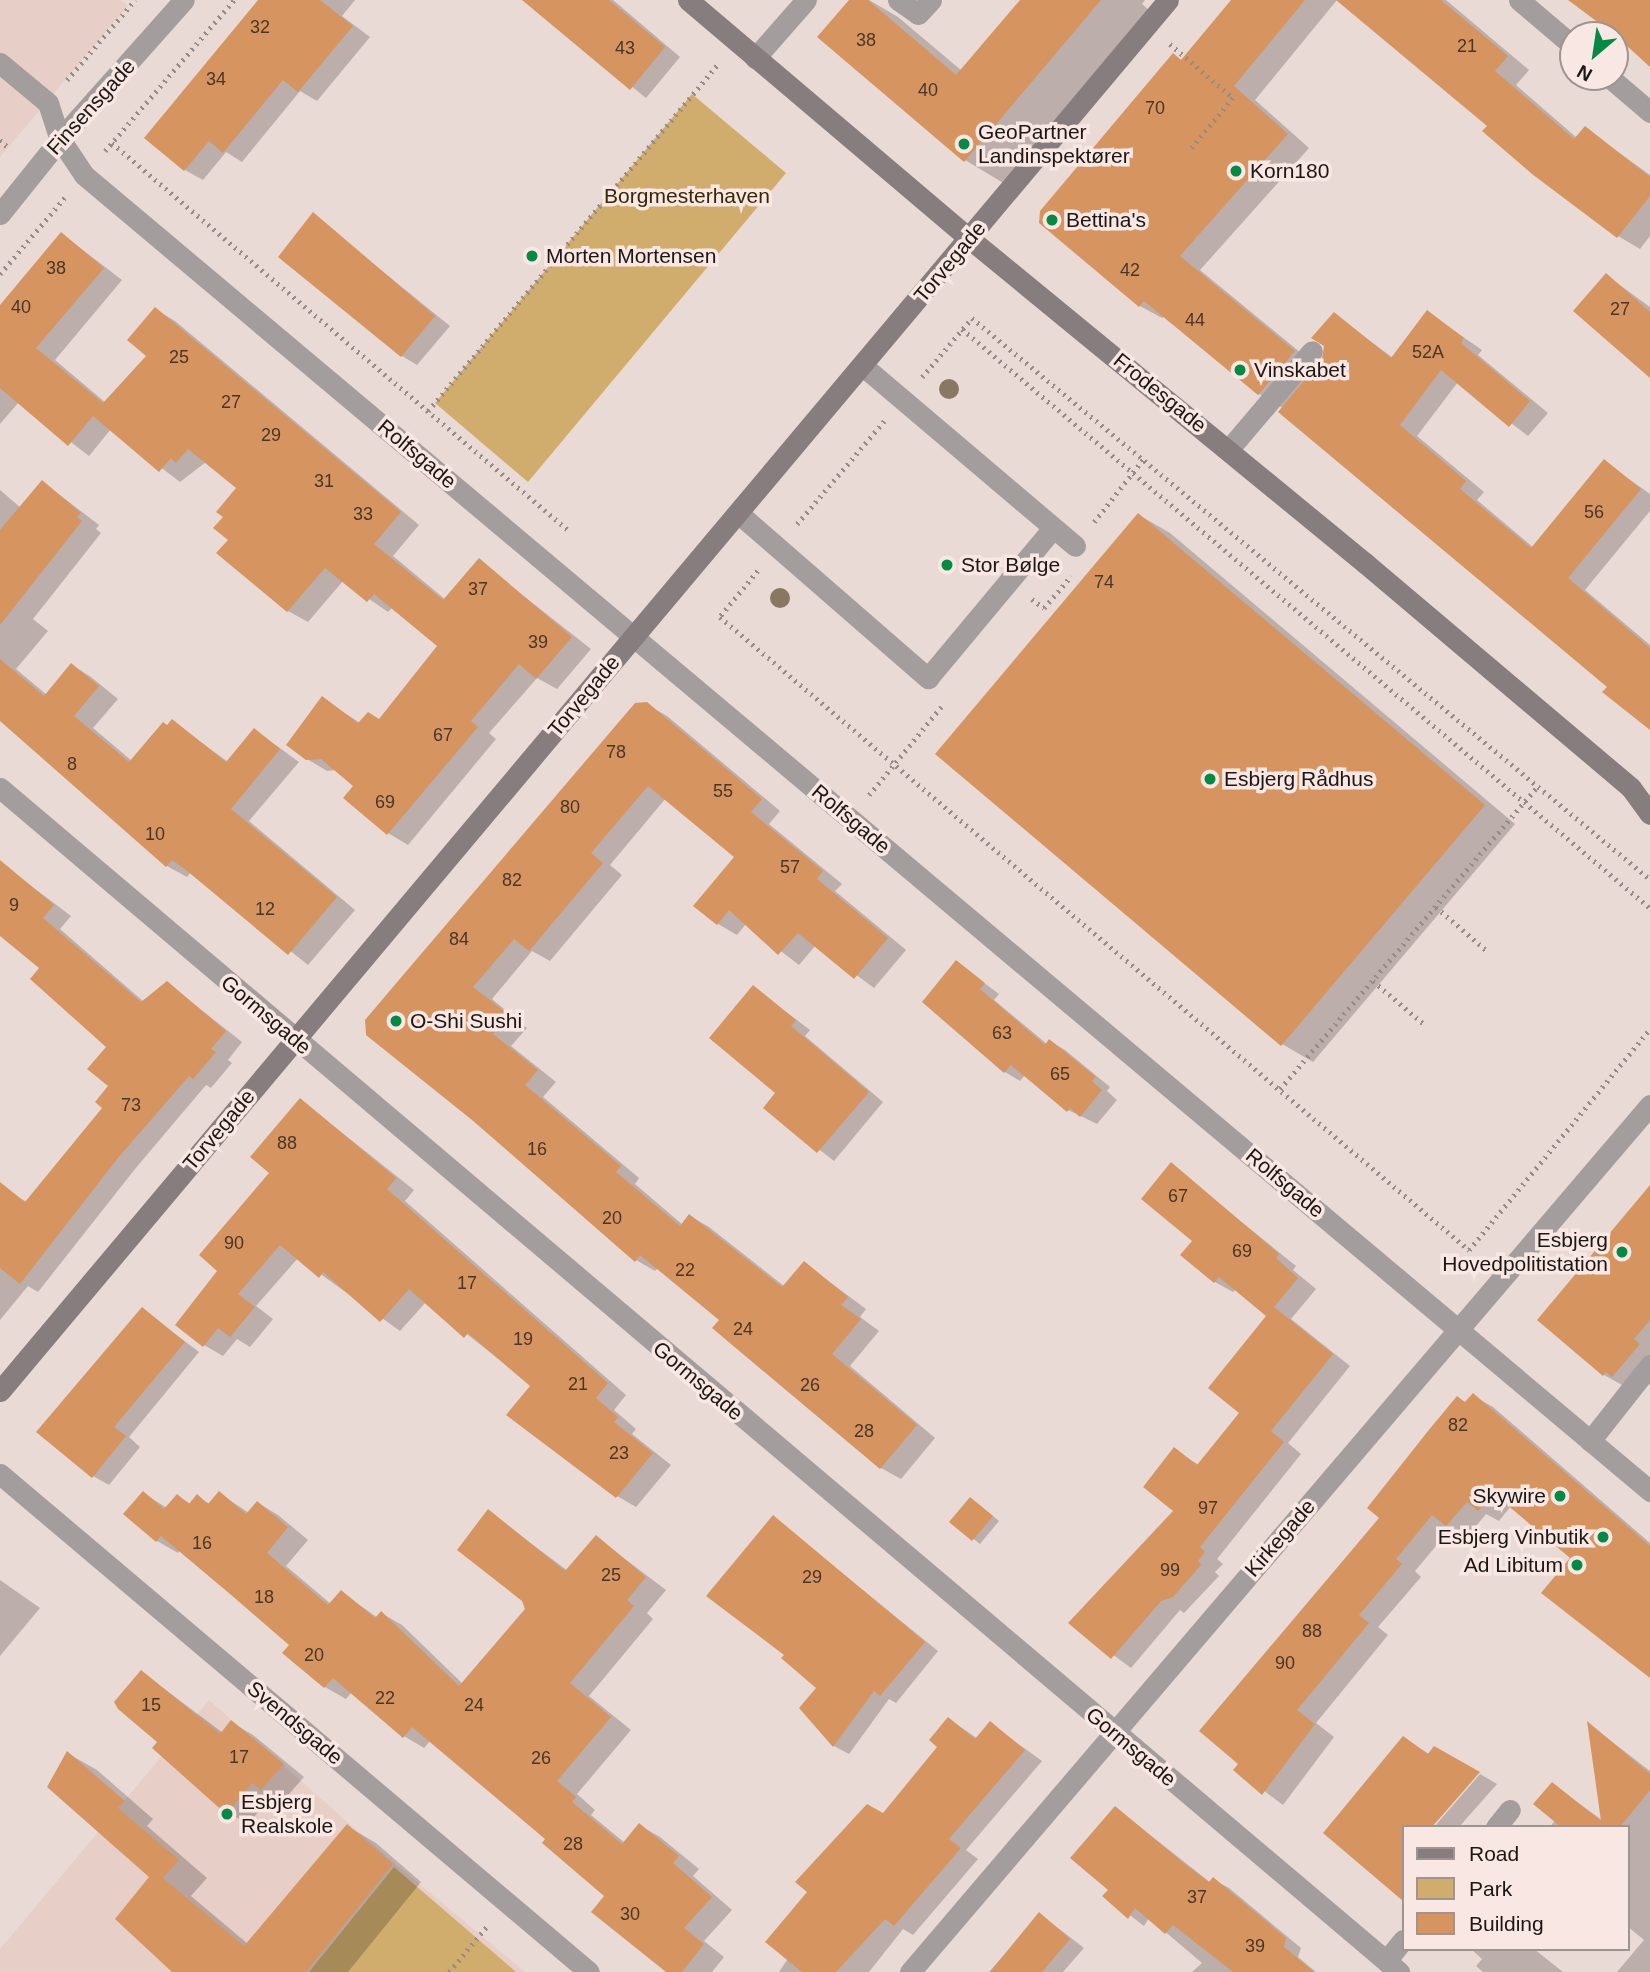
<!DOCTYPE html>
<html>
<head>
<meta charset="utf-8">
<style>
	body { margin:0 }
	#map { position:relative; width:1650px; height:1972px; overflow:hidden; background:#eadad6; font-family:Helvetica,sans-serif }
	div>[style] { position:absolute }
	.built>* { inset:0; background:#e7cec7 }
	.green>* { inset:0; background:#d0ad6d }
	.shadow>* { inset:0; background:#0003 }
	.building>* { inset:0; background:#d69460 }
	.path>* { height:4.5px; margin-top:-2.25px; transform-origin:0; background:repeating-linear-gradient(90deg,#968b87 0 2px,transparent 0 7px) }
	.lane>* { height:21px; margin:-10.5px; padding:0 10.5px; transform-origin:10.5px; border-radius:10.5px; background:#a49d9e }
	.street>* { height:21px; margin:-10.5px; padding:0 10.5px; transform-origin:10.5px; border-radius:10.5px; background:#a49d9e }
	.secondary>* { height:21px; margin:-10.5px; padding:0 10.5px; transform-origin:10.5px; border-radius:10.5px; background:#887d7e }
	.trees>* { width:20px; height:20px; margin:-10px; border-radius:50%; background:#887863 }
	.dots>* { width:19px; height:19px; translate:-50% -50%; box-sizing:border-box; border:4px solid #f8e7e3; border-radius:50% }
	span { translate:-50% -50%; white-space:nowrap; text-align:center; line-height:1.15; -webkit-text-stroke:7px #f8e7e3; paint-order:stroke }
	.number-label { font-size:18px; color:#4a3628 }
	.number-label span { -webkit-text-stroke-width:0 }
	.street-label { font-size:21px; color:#1c1715 }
	.poi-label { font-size:21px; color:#1c1715 }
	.left { translate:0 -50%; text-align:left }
	.right { translate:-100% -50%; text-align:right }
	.park-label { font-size:21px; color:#382705 }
	.legend { position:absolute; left:1402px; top:1825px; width:228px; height:126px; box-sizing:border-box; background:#f8e7e3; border:2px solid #a09491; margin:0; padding:9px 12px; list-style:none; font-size:21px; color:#1c1715 }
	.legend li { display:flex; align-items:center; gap:14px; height:35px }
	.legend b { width:35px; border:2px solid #a09491 }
	.north { position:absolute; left:1559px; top:21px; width:70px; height:70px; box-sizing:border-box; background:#f8e7e3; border:2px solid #a09491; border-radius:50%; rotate:209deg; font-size:19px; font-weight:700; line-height:28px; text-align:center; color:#1c1715 }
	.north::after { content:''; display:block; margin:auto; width:24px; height:32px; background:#068945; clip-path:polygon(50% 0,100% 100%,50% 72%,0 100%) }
</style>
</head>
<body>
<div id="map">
	<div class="built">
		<i style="clip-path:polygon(0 0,120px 0,128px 6px,0 157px)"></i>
		<i style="clip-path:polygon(209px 1700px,393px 1862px,525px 1972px,0 1972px,0 1949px)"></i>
	</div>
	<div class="green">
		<i style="clip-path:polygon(692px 94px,786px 173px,528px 482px,435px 403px)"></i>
		<i style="clip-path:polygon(394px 1867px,516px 1972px,309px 1972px)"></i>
	</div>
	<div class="shadow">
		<i style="clip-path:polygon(261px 0,355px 0,342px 16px,370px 37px,317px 101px,300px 91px,242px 162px,226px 152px,203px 180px,185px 170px)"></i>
		<i style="clip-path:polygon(525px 0,613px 0,680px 57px,646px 98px)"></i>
		<i style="clip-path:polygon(851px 0,869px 0,898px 17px,962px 71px,1023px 0,1145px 0,1142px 4px,1151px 12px,1005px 184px,965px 160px)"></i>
		<i style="clip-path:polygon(1233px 0,1337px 0,1255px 100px,1309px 148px,1200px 270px,1318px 367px,1324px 360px,1334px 314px,1393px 358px,1427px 312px,1482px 350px,1478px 355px,1548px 413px,1528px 436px,1458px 382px,1417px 436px,1484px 492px,1477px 500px,1534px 548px,1605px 462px,1650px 494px,1650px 511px,1585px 590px,1650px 645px,1650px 727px,1609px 686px,1283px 408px,1259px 394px,1164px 316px,1162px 318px,1140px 306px,1173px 55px,1183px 61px)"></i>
		<i style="clip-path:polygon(1339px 0,1446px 0,1529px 70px,1516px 85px,1577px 138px,1585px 128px,1650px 175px,1650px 236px,1640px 249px,1618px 236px)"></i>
		<i style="clip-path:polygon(313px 215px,450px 326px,417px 365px,402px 356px)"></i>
		<i style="clip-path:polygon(62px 234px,122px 280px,55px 360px,106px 403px,149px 356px,155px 309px,175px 321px,419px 525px,393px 556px,446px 600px,479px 561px,591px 649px,557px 689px,537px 678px,489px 733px,496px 739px,408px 845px,388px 833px,355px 786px,336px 770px,327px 771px,307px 759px,323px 699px,360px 723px,379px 721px,439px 646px,393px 607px,388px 612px,343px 581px,308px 622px,288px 611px,219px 553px,230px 540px,225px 517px,239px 488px,206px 462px,180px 482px,111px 429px,89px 456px,19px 402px,0 424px,0 307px)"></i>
		<i style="clip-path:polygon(1606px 275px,1650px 307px,1650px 376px)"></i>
		<i style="clip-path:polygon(43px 482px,99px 525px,96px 529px,101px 533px,33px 619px,48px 631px,16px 669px,47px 695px,72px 665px,91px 677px,118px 699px,93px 728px,132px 761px,172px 721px,228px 762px,255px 730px,299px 762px,249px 821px,355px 910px,308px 965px,191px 872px,187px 877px,167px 866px,0 720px,0 490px,21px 508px)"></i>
		<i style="clip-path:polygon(1139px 515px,1170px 533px,1515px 824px,1313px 1062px,1282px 1044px,937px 754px)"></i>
		<i style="clip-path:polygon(646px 704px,667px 716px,780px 811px,769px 824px,842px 884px,835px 891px,906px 950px,874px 988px,816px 945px,799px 965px,746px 924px,737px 935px,718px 924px,737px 857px,666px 798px,610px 865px,622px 875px,550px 961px,532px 951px,492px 999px,527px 1028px,511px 1046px,556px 1082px,543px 1097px,639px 1178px,635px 1184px,683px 1225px,690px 1216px,709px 1227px,784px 1286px,804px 1263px,866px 1309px,860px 1317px,879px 1331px,850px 1366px,935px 1438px,901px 1479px,881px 1468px,715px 1328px,722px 1320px,658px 1268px,655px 1271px,636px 1260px,473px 1118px,368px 1034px)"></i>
		<i style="clip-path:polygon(5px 866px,71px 916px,60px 929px,144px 1002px,167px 983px,242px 1042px,228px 1060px,232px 1063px,211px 1088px,206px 1085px,135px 1169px,38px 1292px,28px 1286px,0 1320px,0 1208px,12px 1194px,27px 1202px,105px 1108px,111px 1086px,108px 1047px,41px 968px,0 933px,0 872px)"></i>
		<i style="clip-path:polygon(956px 962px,999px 994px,994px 1000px,1047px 1044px,1050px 1041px,1065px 1050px,1110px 1087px,1107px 1091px,1117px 1100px,1097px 1124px,1068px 1110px,1025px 1075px,1020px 1081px,1005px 1072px)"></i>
		<i style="clip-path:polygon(753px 987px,810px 1030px,805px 1036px,883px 1102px,834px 1161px,766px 1108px,778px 1093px)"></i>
		<i style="clip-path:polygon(301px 1100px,414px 1190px,405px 1201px,626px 1395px,614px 1410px,636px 1429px,632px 1434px,671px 1465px,636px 1507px,617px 1496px,533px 1386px,426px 1302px,400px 1331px,298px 1258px,256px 1306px,273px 1319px,250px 1347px,237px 1339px,223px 1356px,204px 1345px,220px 1270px,272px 1173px)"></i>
		<i style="clip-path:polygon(1171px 1165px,1296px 1266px,1293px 1270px,1316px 1289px,1291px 1319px,1350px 1366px,1288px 1443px,1301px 1454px,1217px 1559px,1223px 1564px,1215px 1572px,1219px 1576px,1184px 1613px,1180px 1610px,1131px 1668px,1070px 1623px,1176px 1511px,1174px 1450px,1199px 1465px,1241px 1412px,1269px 1316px,1236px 1289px,1233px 1292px,1215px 1282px,1195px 1241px)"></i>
		<i style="clip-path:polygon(1650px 1188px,1650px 1384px,1631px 1390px,1604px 1375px)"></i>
		<i style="clip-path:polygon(142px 1309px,199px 1352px,129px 1437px,140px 1447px,109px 1485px,93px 1476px)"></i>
		<i style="clip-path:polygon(1473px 1396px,1493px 1407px,1650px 1543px,1650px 1676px,1572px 1558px,1511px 1506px,1499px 1521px,1486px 1514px,1467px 1537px,1452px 1527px,1415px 1571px,1421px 1577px,1378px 1627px,1388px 1635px,1316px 1723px,1334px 1737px,1283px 1805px,1236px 1770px,1382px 1518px)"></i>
		<i style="clip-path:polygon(143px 1493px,167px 1508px,177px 1496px,191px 1504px,197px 1497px,210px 1504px,219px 1493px,249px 1513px,258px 1503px,278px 1515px,308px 1540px,286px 1566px,331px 1604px,341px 1592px,378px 1618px,381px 1613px,402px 1625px,463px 1684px,527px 1609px,489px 1512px,568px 1571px,596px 1537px,666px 1590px,647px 1613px,653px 1619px,589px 1696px,631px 1730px,577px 1794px,595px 1810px,591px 1815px,625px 1843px,639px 1825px,660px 1837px,699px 1869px,693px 1876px,732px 1910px,704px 1941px,724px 1957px,712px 1972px,669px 1972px,606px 1896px,548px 1838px,431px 1740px,424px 1748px,404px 1736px,352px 1692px,346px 1699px,325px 1687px,284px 1653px,291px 1645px,180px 1550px,178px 1553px,157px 1541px)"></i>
		<i style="clip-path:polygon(977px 1503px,999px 1521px,980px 1544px,952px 1522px)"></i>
		<i style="clip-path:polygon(773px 1517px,938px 1651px,896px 1703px,889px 1699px,849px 1754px,834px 1746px,802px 1708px,818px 1688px,786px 1655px)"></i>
		<i style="clip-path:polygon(0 1580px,40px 1608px,0 1656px)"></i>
		<i style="clip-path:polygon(142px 1672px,223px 1733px,231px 1722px,253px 1735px,304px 1777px,283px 1801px,273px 1795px,248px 1824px,227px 1812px,160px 1742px)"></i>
		<i style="clip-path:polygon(949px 1719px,978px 1739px,991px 1724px,1042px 1761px,966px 1850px,978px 1859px,913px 1935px,903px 1929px,869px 1972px,779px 1972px,884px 1815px,939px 1747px)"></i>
		<i style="clip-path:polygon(1589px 1724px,1650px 1771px,1650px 1972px,1617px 1972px,1644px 1940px,1627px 1926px,1627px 1827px,1550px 1827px,1555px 1820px,1552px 1784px,1602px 1820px)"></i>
		<i style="clip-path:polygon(1403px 1738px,1429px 1754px,1403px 1827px,1403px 1895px,1325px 1833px)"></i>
		<i style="clip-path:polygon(67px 1753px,97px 1770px,153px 1819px,147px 1826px,207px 1878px,191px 1896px,248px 1944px,347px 1826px,376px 1843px,421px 1882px,348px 1972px,178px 1972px,152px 1876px)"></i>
		<i style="clip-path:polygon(1480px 1774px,1497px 1784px,1459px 1827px,1434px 1827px)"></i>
		<i style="clip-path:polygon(1116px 1808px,1211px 1883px,1214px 1880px,1229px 1888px,1301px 1948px,1298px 1957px,1316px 1972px,1192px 1972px,1202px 1963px,1149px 1918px,1144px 1926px,1105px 1896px,1110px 1890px)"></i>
		<i style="clip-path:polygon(1040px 1914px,1084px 1948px,1063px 1972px,989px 1972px)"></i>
		<i style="clip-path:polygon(1471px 1949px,1534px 1949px,1563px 1972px,1483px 1972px,1476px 1966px,1482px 1959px)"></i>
	</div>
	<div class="building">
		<i style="clip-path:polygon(258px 0,320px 0,353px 26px,298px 92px,283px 80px,223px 153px,209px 141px,184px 171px,144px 138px)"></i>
		<i style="clip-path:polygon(522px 0,609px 0,665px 47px,630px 90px)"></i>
		<i style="clip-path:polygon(849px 0,868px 0,956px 75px,1020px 0,1101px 0,964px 162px,817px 37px)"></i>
		<i style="clip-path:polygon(1231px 0,1305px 0,1234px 86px,1288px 134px,1180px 256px,1295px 351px,1258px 395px,1144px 301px,1139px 307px,1039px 223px,1040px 211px,1173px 53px,1181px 60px)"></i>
		<i style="clip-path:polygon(1336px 0,1441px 0,1508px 56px,1495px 71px,1574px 139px,1585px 126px,1650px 177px,1650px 196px,1617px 238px,1532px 174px,1482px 131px,1487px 126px)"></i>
		<i style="clip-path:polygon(1568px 0,1650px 0,1650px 67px,1615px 35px)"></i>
		<i style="clip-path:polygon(313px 212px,435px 316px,401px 357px,278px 257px)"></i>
		<i style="clip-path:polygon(61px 232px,104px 268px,36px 348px,103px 403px,146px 356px,127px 340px,155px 307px,401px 512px,374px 544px,443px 600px,479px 558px,572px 637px,536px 679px,519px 664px,471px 721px,478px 727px,387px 835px,343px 798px,353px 786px,321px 759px,306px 760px,286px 745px,322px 696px,358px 723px,368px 712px,379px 719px,437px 646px,374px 594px,367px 602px,325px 568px,287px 612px,216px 553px,228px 540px,213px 528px,223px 517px,216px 512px,236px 488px,188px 449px,176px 463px,171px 458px,159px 472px,93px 416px,68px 446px,0 388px,0 305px)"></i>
		<i style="clip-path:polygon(1606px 273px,1650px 312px,1650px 378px,1573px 311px)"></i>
		<i style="clip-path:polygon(1427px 310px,1464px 338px,1461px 343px,1530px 401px,1509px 427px,1441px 370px,1400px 425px,1466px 481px,1460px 489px,1531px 548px,1604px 459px,1641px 489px,1568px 578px,1650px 648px,1650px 730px,1602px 692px,1607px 687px,1278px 412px,1322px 359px,1324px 346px,1311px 338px,1334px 312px,1391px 358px)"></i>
		<i style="clip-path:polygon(42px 480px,81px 513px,77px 517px,82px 521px,0 625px,0 530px)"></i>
		<i style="clip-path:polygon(1138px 513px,1485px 805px,1281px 1046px,935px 754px)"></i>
		<i style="clip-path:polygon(0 659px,44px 696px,71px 663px,99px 686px,74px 716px,129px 762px,163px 722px,167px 725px,172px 719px,226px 762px,254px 728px,280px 749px,231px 809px,337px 897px,288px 955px,186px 870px,172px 860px,166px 867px,0 721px)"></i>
		<i style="clip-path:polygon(647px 702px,762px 799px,751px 812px,823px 871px,817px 879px,888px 938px,854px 979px,798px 933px,778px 955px,729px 910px,717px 925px,693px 906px,734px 857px,648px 786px,591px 853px,603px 863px,529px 951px,514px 939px,473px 987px,509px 1015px,493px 1034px,538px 1070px,525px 1085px,621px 1166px,616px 1172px,680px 1226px,689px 1214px,782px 1287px,804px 1261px,848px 1297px,841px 1305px,861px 1319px,832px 1354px,917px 1425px,880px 1469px,712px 1328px,719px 1320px,640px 1255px,635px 1262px,472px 1120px,366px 1035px,365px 1020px,404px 974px,635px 703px)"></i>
		<i style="clip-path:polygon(0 860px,54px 905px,43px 918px,141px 1002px,167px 981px,226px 1031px,211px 1049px,216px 1052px,193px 1079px,189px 1076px,117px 1159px,20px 1284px,0 1268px,0 1182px,25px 1202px,102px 1108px,95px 1102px,108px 1086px,87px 1069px,106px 1047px,30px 979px,39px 968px,0 936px)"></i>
		<i style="clip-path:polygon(956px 960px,985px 983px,980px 989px,1045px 1045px,1049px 1039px,1096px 1077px,1092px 1081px,1102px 1090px,1080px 1117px,1070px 1108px,1067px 1112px,1011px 1065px,1004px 1073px,922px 1002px)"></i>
		<i style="clip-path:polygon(753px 985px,796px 1020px,791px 1026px,869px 1092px,817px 1153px,763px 1108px,775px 1093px,709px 1038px)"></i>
		<i style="clip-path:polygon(300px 1098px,396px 1178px,387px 1189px,608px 1383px,596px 1398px,618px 1417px,614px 1422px,653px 1453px,616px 1498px,506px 1415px,530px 1386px,468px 1333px,464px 1338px,409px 1289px,380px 1322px,323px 1272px,319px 1278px,280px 1245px,238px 1294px,255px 1307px,230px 1337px,218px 1328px,203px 1347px,175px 1325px,217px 1271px,199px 1255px,269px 1173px,250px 1157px)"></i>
		<i style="clip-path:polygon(1171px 1162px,1279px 1254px,1276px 1258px,1298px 1278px,1274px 1307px,1333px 1354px,1271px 1431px,1284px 1442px,1200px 1547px,1205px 1552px,1198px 1561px,1201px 1565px,1173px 1597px,1161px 1601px,1111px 1659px,1068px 1623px,1173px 1511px,1143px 1487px,1174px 1447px,1197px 1465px,1239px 1413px,1208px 1388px,1266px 1316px,1219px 1277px,1214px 1283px,1180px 1255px,1192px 1241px,1141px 1199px)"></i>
		<i style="clip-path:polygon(1650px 1185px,1650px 1320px,1634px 1339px,1640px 1344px,1612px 1377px,1606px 1372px,1603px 1376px,1537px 1320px)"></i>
		<i style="clip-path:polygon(142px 1307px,185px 1342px,114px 1427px,126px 1436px,92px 1478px,36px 1432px)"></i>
		<i style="clip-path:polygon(1473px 1393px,1650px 1546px,1650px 1678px,1541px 1593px,1570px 1558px,1493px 1493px,1478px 1511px,1467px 1502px,1446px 1526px,1432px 1515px,1396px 1559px,1402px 1564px,1359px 1615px,1369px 1623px,1297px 1710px,1315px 1724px,1262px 1795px,1233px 1770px,1238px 1764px,1199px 1731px,1379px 1518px,1367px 1508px,1428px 1431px,1457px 1396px,1465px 1402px)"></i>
		<i style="clip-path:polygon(143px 1491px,164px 1509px,177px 1494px,189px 1504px,197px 1494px,208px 1504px,219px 1491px,246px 1514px,257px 1501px,288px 1527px,267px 1553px,328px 1605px,341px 1590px,375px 1618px,381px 1611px,459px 1686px,525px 1609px,522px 1601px,457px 1550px,488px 1509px,565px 1571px,596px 1535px,646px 1577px,627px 1600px,634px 1606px,570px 1683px,611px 1717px,557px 1781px,576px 1797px,572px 1802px,622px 1844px,639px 1823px,679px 1856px,673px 1863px,712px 1897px,684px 1928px,704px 1944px,682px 1972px,666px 1972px,591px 1912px,604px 1896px,542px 1843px,545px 1839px,412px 1727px,403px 1738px,333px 1678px,324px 1688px,282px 1653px,289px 1645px,230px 1594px,161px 1536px,156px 1542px,123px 1514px)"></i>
		<i style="clip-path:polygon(970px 1497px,993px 1516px,972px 1541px,949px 1522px)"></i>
		<i style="clip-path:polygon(773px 1515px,925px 1642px,880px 1696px,874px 1691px,833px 1747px,799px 1708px,816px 1688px,781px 1658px,784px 1655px,706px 1596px)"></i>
		<i style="clip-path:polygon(141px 1670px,220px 1734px,231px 1720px,284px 1764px,261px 1790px,252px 1783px,226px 1814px,152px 1748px,157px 1742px,118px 1709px,114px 1702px)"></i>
		<i style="clip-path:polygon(948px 1717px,975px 1739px,990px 1721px,1025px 1750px,949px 1839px,961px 1848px,894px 1926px,885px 1919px,836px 1972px,802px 1972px,765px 1942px,807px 1892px,795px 1882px,867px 1804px,883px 1813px,937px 1747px,929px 1740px)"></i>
		<i style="clip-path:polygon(1587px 1721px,1650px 1774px,1650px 1790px,1620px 1827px,1561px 1827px,1533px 1804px,1552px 1782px,1601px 1821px)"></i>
		<i style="clip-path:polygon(1403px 1736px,1428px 1754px,1434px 1746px,1480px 1772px,1432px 1827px,1403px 1827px,1403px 1901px,1323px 1833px)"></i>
		<i style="clip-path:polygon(67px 1751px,125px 1801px,118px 1808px,179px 1860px,163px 1878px,244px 1946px,347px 1824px,393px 1864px,306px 1972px,172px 1972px,115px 1919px,149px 1877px,47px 1787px)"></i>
		<i style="clip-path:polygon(1115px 1806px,1186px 1865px,1209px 1882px,1213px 1877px,1286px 1938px,1284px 1947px,1314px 1972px,1233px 1972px,1173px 1925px,1165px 1934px,1135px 1908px,1128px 1919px,1102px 1896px,1108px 1890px,1070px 1858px)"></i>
		<i style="clip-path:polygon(1039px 1912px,1070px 1939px,1042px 1972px,990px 1972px)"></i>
	</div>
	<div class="path">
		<i style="left:1170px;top:44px;width:83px;rotate:40.6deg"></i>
		<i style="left:1233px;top:98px;width:66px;rotate:129.5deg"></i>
		<i style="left:67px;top:80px;width:105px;rotate:-49.6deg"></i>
		<i style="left:0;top:140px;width:13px;rotate:42deg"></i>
		<i style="left:112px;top:143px;width:597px;rotate:40.31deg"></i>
		<i style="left:105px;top:151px;width:199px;rotate:-49.5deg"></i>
		<i style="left:0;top:274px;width:101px;rotate:-49.8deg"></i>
		<i style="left:962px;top:329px;width:899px;rotate:40.08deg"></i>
		<i style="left:922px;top:377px;width:77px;rotate:-49.7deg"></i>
		<i style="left:972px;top:318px;width:880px;rotate:39.61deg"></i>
		<i style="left:428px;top:411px;width:451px;rotate:-50.1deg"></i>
		<i style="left:1094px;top:522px;width:83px;rotate:-51.9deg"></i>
		<i style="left:797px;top:524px;width:135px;rotate:-49.8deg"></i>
		<i style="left:758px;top:571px;width:60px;rotate:129.6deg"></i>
		<i style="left:720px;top:617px;width:981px;rotate:40.2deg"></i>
		<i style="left:1469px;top:1250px;width:286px;rotate:-50.7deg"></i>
		<i style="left:1032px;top:599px;width:15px;rotate:37deg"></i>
		<i style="left:1044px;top:608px;width:42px;rotate:-49.8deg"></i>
		<i style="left:869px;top:795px;width:114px;rotate:-50.7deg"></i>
		<i style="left:1436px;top:907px;width:66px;rotate:40.7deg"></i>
		<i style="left:1373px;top:981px;width:67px;rotate:40.1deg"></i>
		<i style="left:1280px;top:1089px;width:399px;rotate:-49.6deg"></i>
		<i style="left:449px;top:1972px;width:61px;rotate:-50.3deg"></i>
	</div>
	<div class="lane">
		<i style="left:898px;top:0;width:24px;rotate:35deg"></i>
		<i style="left:918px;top:14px;width:19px;rotate:-47deg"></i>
		<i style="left:755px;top:58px;width:77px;rotate:-48.7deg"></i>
		<i style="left:0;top:63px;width:62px;rotate:39.8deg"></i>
		<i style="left:48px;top:103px;width:38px;rotate:72deg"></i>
		<i style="left:863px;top:366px;width:278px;rotate:40.3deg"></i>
		<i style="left:1229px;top:449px;width:128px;rotate:-49.7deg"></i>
		<i style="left:738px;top:513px;width:252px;rotate:41deg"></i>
		<i style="left:928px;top:678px;width:195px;rotate:-50.2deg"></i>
		<i style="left:1590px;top:1441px;width:97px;rotate:-51.7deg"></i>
		<i style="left:1496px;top:1827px;width:22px;rotate:-51deg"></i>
		<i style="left:1386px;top:1961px;width:27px;rotate:-51deg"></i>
	</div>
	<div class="street">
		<i style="left:1519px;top:0;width:71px;rotate:40.4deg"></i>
		<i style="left:1609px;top:77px;width:54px;rotate:40.5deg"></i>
		<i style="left:60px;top:139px;width:43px;rotate:56.3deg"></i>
		<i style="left:84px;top:175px;width:2046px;rotate:40.04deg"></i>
		<i style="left:0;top:214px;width:96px;rotate:-51.3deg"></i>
		<i style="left:60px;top:139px;width:186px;rotate:-48.3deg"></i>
		<i style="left:0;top:788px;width:1833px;rotate:40.24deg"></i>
		<i style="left:0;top:1474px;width:771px;rotate:40.21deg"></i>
		<i style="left:910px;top:1972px;width:1140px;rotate:-49.52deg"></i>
	</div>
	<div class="secondary">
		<i style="left:688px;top:0;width:370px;rotate:40.3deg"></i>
		<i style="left:970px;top:239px;width:511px;rotate:39.36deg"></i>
		<i style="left:1365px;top:563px;width:348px;rotate:40.2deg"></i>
		<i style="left:1631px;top:788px;width:32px;rotate:54deg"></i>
		<i style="left:0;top:1391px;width:1816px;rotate:-49.98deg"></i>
	</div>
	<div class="trees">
		<i style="left:949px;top:389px"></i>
		<i style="left:780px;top:598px"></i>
	</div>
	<div class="dots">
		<i style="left:964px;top:144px;background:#068945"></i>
		<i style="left:1236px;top:171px;background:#068945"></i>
		<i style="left:1052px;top:220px;background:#068945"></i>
		<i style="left:532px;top:256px;background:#068945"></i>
		<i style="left:1240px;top:370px;background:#068945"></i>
		<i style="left:947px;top:565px;background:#068945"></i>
		<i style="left:1210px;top:779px;background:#068945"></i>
		<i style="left:396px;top:1021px;background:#068945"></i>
		<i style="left:1622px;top:1252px;background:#068945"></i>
		<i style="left:1560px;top:1496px;background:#068945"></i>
		<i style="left:1603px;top:1537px;background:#068945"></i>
		<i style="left:1577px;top:1565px;background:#068945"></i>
		<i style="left:227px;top:1814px;background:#068945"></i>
	</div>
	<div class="number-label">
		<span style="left:260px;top:27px">32</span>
		<span style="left:866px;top:40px">38</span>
		<span style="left:1467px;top:46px">21</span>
		<span style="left:625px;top:48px">43</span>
		<span style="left:216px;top:79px">34</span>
		<span style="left:928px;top:90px">40</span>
		<span style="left:1155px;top:108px">70</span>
		<span style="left:56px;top:268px">38</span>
		<span style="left:1130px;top:270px">42</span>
		<span style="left:21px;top:307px">40</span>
		<span style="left:1620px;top:309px">27</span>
		<span style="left:1195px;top:320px">44</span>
		<span style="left:1428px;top:352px">52A</span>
		<span style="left:179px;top:357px">25</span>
		<span style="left:231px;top:402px">27</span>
		<span style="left:271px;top:435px">29</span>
		<span style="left:324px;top:481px">31</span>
		<span style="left:1594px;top:512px">56</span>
		<span style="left:363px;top:514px">33</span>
		<span style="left:1104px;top:582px">74</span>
		<span style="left:478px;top:589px">37</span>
		<span style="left:538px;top:642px">39</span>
		<span style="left:443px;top:735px">67</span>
		<span style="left:616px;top:752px">78</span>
		<span style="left:72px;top:764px">8</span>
		<span style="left:723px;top:791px">55</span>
		<span style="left:385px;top:802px">69</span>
		<span style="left:570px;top:807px">80</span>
		<span style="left:155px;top:834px">10</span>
		<span style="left:790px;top:867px">57</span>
		<span style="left:512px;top:880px">82</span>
		<span style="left:14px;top:905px">9</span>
		<span style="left:265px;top:909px">12</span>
		<span style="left:459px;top:939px">84</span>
		<span style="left:1002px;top:1033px">63</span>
		<span style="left:1060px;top:1074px">65</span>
		<span style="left:131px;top:1105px">73</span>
		<span style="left:287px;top:1143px">88</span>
		<span style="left:537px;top:1149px">16</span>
		<span style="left:1178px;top:1196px">67</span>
		<span style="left:612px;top:1218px">20</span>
		<span style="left:234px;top:1243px">90</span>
		<span style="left:1242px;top:1251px">69</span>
		<span style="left:685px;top:1270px">22</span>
		<span style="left:467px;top:1283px">17</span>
		<span style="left:743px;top:1329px">24</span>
		<span style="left:523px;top:1339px">19</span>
		<span style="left:578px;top:1384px">21</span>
		<span style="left:810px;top:1385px">26</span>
		<span style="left:1458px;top:1425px">82</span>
		<span style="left:864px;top:1431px">28</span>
		<span style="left:619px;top:1453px">23</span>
		<span style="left:1208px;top:1508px">97</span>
		<span style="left:202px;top:1543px">16</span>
		<span style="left:1170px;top:1570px">99</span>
		<span style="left:611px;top:1575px">25</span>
		<span style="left:812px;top:1577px">29</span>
		<span style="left:264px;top:1597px">18</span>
		<span style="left:1312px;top:1631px">88</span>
		<span style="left:314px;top:1655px">20</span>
		<span style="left:1285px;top:1663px">90</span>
		<span style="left:385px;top:1698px">22</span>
		<span style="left:151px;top:1705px">15</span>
		<span style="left:474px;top:1705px">24</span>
		<span style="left:239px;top:1757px">17</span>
		<span style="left:541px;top:1758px">26</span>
		<span style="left:573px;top:1844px">28</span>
		<span style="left:1197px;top:1897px">37</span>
		<span style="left:630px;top:1914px">30</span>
		<span style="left:1255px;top:1946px">39</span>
	</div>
	<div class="street-label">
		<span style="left:91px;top:107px;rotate:-48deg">Finsensgade</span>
		<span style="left:950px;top:262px;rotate:-50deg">Torvegade</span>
		<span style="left:1160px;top:393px;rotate:39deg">Frodesgade</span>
		<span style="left:417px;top:454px;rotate:40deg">Rolfsgade</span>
		<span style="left:584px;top:696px;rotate:-50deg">Torvegade</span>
		<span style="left:851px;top:819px;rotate:40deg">Rolfsgade</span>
		<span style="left:266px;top:1015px;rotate:40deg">Gormsgade</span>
		<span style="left:219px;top:1130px;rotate:-50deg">Torvegade</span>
		<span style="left:1285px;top:1183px;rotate:40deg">Rolfsgade</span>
		<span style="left:698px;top:1381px;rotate:40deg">Gormsgade</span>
		<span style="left:1280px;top:1538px;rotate:-49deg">Kirkegade</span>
		<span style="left:295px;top:1723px;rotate:40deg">Svendsgade</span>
		<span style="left:1131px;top:1747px;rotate:40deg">Gormsgade</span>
	</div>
	<div class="poi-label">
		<span class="left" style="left:978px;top:144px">GeoPartner<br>Landinspektører</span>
		<span class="left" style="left:1250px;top:171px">Korn180</span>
		<span class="left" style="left:1066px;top:220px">Bettina's</span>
		<span class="left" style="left:546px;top:256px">Morten Mortensen</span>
		<span class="left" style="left:1254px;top:370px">Vinskabet</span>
		<span class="left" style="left:961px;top:565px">Stor Bølge</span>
		<span class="left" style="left:1224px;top:779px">Esbjerg Rådhus</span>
		<span class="left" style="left:410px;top:1021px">O-Shi Sushi</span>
		<span class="right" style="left:1608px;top:1252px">Esbjerg<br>Hovedpolitistation</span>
		<span class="right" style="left:1546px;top:1496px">Skywire</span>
		<span class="right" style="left:1589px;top:1537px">Esbjerg Vinbutik</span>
		<span class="right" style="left:1563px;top:1565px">Ad Libitum</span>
		<span class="left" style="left:241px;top:1814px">Esbjerg<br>Realskole</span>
	</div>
	<div class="park-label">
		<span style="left:687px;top:196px">Borgmesterhaven</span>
	</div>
	<ul class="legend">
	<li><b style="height:9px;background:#887d7e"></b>Road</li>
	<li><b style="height:19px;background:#d0ad6d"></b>Park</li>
	<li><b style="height:19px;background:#d69460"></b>Building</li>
	</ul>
	<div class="north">N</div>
</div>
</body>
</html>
